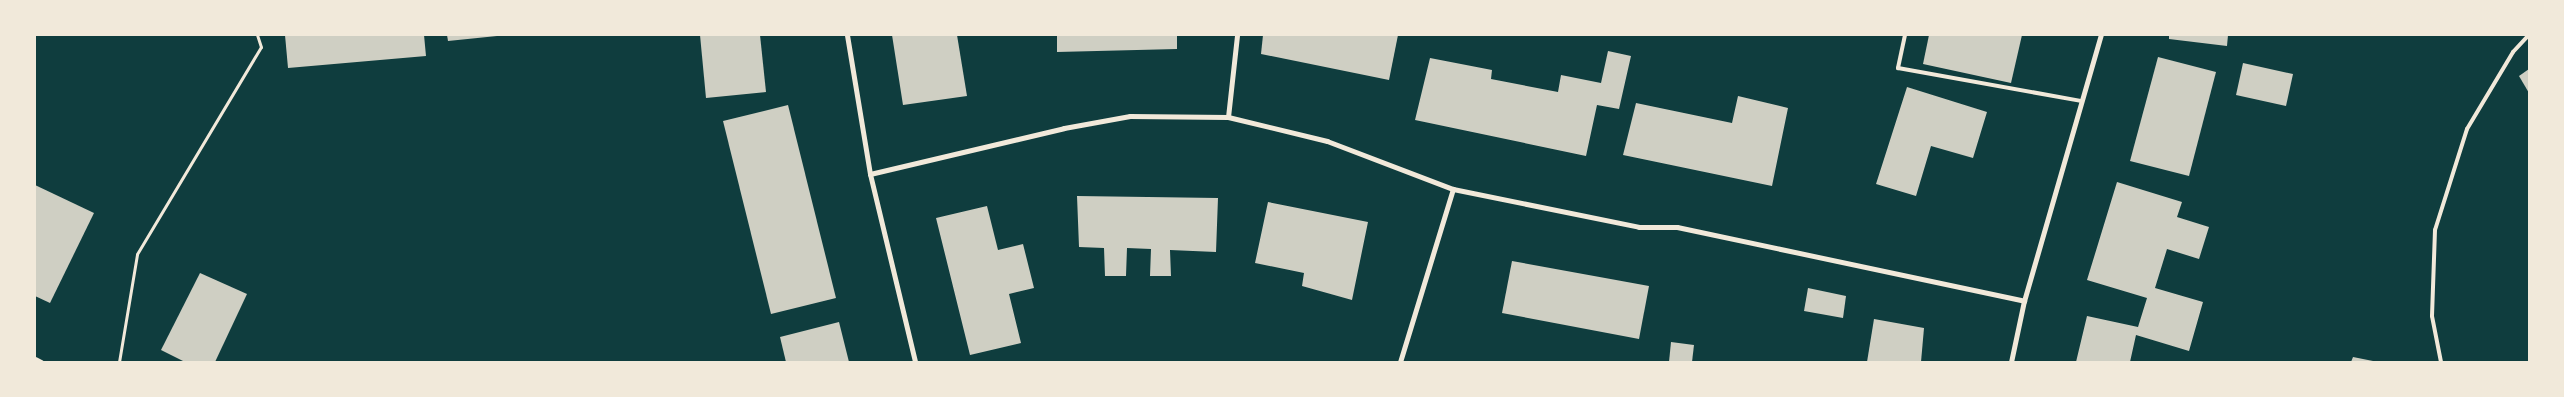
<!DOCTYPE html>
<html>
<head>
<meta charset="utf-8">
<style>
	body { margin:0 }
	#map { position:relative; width:2564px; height:397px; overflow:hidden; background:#0f3d3e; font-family:Manrope,sans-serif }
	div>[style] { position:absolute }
	.building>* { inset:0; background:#cfcfc3 }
	.path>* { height:3px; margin:-1.5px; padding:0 1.5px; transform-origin:1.5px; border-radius:1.5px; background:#f1e9da }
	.service>* { height:4px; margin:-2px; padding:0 2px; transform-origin:2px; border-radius:2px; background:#f1e9da }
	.minor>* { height:5px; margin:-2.5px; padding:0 2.5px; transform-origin:2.5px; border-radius:2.5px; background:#f1e9da }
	span { translate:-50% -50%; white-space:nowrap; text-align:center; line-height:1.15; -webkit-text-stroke:5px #f1e9da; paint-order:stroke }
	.frame { position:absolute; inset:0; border:36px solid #f1e9da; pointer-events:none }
</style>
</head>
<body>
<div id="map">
	<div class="building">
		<i style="clip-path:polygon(285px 35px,424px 35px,426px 56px,288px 68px)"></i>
		<i style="clip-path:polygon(447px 35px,496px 35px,497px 36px,448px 41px)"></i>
		<i style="clip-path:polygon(700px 35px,760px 35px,766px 92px,706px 98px)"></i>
		<i style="clip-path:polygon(892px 35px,957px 35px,967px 96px,903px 105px)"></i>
		<i style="clip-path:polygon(1057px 35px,1177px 35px,1177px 49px,1057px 52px)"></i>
		<i style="clip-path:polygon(1263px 35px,1398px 35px,1389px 80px,1261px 54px)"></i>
		<i style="clip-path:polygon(1929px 35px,2022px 35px,2011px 83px,1923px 64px)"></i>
		<i style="clip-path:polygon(2169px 35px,2228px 35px,2227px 46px,2169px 39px)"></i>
		<i style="clip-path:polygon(1608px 51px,1631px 56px,1619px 109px,1597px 105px,1586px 156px,1415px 120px,1430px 58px,1492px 70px,1491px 79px,1558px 92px,1561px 75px,1601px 83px)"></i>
		<i style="clip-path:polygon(2158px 57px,2216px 72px,2189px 176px,2130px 161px)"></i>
		<i style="clip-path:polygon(2243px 63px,2293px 74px,2286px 106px,2236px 95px)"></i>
		<i style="clip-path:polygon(2529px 69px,2529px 93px,2519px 76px)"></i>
		<i style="clip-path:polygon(1907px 87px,1987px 112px,1973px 158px,1931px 146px,1916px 196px,1876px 184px)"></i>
		<i style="clip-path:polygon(1738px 96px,1788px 108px,1772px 186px,1623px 155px,1636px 103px,1732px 123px)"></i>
		<i style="clip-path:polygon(788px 105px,836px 298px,771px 314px,723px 121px)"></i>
		<i style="clip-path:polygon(2117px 182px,2182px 202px,2177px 217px,2209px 227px,2199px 259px,2167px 249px,2155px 288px,2203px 302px,2189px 351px,2136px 335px,2130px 362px,2076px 362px,2087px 316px,2138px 327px,2147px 298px,2087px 280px)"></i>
		<i style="clip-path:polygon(35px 185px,94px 213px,50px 303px,35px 296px)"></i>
		<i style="clip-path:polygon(1077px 196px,1218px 198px,1216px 252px,1170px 250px,1171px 276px,1150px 276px,1151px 249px,1127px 248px,1126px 276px,1105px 276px,1104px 248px,1079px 247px)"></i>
		<i style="clip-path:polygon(1268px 202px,1368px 222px,1352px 300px,1302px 286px,1304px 273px,1255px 263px)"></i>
		<i style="clip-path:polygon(987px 206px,998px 250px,1023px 244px,1034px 288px,1009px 294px,1021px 343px,970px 355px,936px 218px)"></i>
		<i style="clip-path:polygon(1512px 261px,1649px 286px,1639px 339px,1502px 313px)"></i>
		<i style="clip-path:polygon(200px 273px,247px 294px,215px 362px,185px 362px,161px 350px)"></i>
		<i style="clip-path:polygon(1808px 288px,1846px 296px,1843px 318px,1804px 311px)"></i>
		<i style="clip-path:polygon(1874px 319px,1924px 328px,1921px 362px,1867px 362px)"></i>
		<i style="clip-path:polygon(839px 322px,849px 362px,786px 362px,780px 337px)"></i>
		<i style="clip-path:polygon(1671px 342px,1694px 345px,1692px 362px,1669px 362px)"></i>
		<i style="clip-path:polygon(2353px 357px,2373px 361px,2373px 362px,2351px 362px)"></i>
	</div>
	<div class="path">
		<i style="left:119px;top:362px;width:109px;rotate:-80.5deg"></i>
		<i style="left:137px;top:254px;width:241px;rotate:-59.1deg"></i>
		<i style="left:261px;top:47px;width:13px;rotate:-108deg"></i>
	</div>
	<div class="service">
		<i style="left:1905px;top:35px;width:34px;rotate:102deg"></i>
		<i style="left:1898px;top:68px;width:187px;rotate:10.2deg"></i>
		<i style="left:2441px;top:362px;width:47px;rotate:-101.1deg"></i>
		<i style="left:2432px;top:316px;width:86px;rotate:-88deg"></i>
		<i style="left:2435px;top:230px;width:106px;rotate:-72.4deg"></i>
		<i style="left:2467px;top:129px;width:90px;rotate:-59.1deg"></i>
		<i style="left:2513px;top:52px;width:23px;rotate:-47deg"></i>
	</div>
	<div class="minor">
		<i style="left:847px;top:35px;width:141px;rotate:80.6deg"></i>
		<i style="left:870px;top:174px;width:193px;rotate:76.5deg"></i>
		<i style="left:1228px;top:117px;width:82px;rotate:-83.7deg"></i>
		<i style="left:870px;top:174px;width:199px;rotate:-13.3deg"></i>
		<i style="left:1064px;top:128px;width:67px;rotate:-10.3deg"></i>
		<i style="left:1130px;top:116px;width:98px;rotate:0.6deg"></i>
		<i style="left:1228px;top:117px;width:102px;rotate:13.6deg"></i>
		<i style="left:1327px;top:141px;width:135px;rotate:20.9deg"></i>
		<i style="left:1453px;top:189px;width:190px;rotate:11.5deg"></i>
		<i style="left:1639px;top:227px;width:38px"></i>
		<i style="left:1677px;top:227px;width:355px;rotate:12deg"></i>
		<i style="left:35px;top:359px;width:7px;rotate:27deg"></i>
		<i style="left:1400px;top:362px;width:181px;rotate:-73deg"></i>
		<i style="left:2011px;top:362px;width:62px;rotate:-78deg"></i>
		<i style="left:2024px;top:301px;width:277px;rotate:-73.9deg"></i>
	</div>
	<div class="frame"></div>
</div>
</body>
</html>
